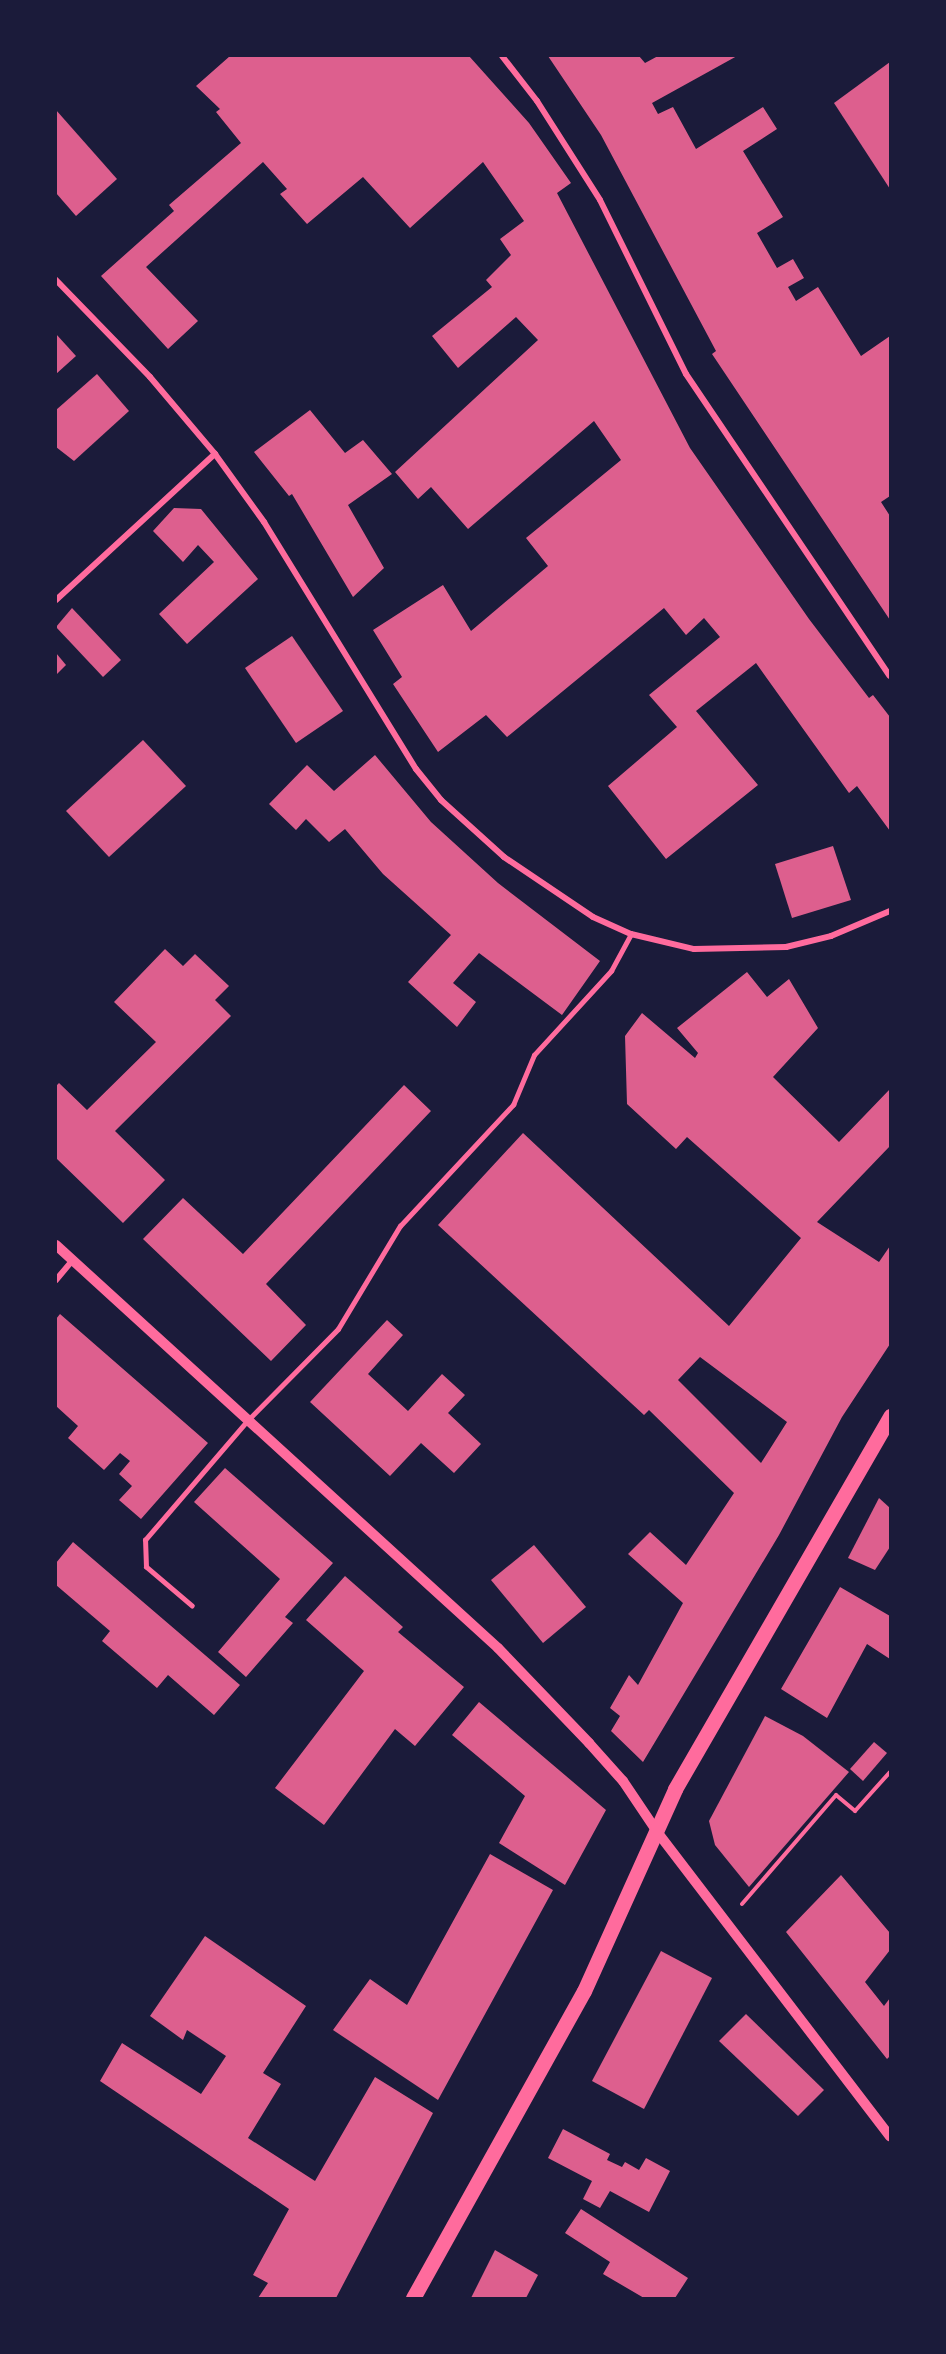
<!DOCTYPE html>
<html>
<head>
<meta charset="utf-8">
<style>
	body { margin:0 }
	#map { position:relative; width:946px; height:2354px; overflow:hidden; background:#1b1b3a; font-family:"Varela Round",sans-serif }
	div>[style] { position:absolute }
	.building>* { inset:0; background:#dd5f8e }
	.path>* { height:4px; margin:-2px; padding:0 2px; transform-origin:2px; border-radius:2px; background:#ff6b9d }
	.service>* { height:4.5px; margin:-2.25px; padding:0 2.25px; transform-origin:2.25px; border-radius:2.25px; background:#ff6b9d }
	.minor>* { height:6px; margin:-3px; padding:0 3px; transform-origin:3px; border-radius:3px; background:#ff6b9d }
	.tertiary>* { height:10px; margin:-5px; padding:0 5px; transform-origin:5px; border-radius:5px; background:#ff6b9d }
	.primary>* { height:15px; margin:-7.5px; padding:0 7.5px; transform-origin:7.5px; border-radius:7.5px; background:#ff6b9d }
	span { translate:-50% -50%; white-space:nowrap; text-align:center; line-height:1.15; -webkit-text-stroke:5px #1b1b3a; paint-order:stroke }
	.frame { position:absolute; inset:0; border:57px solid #1b1b3a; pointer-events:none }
</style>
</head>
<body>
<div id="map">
	<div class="building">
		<i style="clip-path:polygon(230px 56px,469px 56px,529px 123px,571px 183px,557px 193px,690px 448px,809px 619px,869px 698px,873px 695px,890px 717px,890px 831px,857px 786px,849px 793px,756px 663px,696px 711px,758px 785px,666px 859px,608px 786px,677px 727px,649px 695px,720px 637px,704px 618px,686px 635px,664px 608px,507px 737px,486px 715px,438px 752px,393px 684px,402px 677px,373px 630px,443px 585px,471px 631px,548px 566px,526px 538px,621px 460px,594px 421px,468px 529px,431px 487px,418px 499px,395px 472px,538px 340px,516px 317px,458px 368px,432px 336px,492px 287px,486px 280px,511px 255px,500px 239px,524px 221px,483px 162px,410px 228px,363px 177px,307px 224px,280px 194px,287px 189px,263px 162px,146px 267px,198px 321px,168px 349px,101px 276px,174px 211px,169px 205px,241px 143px,216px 112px,220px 109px,196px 86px)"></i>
		<i style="clip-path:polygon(548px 56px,639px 56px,645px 63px,658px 56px,737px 56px,652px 103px,658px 114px,673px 107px,696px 149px,763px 107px,777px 129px,743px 151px,783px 217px,757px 233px,777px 268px,793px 259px,804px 278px,788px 287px,796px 301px,818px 287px,861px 356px,890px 336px,890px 496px,881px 502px,890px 516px,890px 620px,712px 354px,716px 351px,601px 135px)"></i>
		<i style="clip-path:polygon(890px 62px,890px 189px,834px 103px)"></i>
		<i style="clip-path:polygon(56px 110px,117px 179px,76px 216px,56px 193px)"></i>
		<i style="clip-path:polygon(56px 334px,76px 356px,56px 374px)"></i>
		<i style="clip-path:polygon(97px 374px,129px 411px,74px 461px,56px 447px,56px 410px)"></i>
		<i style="clip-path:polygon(310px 410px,345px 453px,363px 440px,392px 474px,348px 505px,384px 568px,353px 597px,292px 494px,289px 496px,254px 452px)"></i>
		<i style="clip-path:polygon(174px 508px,201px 509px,258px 579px,187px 644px,159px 614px,214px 562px,198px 545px,183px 562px,153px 531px)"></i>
		<i style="clip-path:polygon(72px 608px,121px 660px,103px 677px,56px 627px)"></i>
		<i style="clip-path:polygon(292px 636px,343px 711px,296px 743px,245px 668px)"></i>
		<i style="clip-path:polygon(56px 653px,66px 665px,56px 675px)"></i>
		<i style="clip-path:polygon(143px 740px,186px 786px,109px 857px,66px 811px)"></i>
		<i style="clip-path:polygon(375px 755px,431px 822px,498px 883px,600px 961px,562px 1015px,479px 953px,453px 983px,476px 1002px,457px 1027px,408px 982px,451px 935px,383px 874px,345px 829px,329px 842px,306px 819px,296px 830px,269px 804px,307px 765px,334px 791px)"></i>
		<i style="clip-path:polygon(833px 846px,851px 900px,792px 918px,775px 864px)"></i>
		<i style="clip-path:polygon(165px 949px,183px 966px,195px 954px,229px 986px,215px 1000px,231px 1016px,115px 1131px,165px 1180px,123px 1223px,56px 1158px,56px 1086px,59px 1083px,87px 1110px,156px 1042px,114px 1002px)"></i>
		<i style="clip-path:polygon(evenodd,747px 972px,767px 997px,789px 979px,818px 1028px,773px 1077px,839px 1142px,890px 1089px,890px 1146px,817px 1222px,879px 1262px,890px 1246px,890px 1344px,842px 1417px,779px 1535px,643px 1762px,611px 1731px,620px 1716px,610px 1708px,629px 1675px,638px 1685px,683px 1603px,628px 1554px,650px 1532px,686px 1565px,734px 1493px,649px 1410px,644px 1415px,438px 1225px,523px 1133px,729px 1326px,801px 1238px,687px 1137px,676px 1149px,627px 1104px,625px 1036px,642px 1013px,695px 1058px,698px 1053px,677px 1028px,747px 972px,700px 1357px,787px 1422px,761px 1463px,678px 1380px,700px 1357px)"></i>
		<i style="clip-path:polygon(404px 1085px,431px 1111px,266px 1284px,306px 1325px,271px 1361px,143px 1239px,183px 1198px,243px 1254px)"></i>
		<i style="clip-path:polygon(60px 1314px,208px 1443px,141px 1519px,119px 1500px,132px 1486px,119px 1474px,130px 1461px,120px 1453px,104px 1470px,68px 1438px,78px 1426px,56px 1406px,56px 1319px)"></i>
		<i style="clip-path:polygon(387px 1320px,403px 1335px,368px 1374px,408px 1411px,442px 1374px,465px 1395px,448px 1413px,481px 1444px,454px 1473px,421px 1443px,390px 1476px,310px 1402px)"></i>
		<i style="clip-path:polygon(225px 1468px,333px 1563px,285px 1617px,293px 1623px,246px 1677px,218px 1652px,280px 1579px,194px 1502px)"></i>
		<i style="clip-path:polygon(879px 1498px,890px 1508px,890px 1547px,875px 1570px,848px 1558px)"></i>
		<i style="clip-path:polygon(73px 1542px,240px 1685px,214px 1715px,168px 1675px,157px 1688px,102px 1641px,110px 1631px,56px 1585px,56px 1563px)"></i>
		<i style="clip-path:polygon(534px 1545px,586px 1607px,543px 1643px,491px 1580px)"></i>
		<i style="clip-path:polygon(345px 1576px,403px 1627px,398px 1632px,464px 1687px,415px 1746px,395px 1729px,324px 1825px,275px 1788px,364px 1671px,306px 1620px)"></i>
		<i style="clip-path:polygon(840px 1587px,890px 1616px,890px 1659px,867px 1644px,827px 1718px,781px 1689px)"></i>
		<i style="clip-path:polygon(479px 1702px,606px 1810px,565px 1885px,499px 1843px,525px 1796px,452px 1735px)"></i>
		<i style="clip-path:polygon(765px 1716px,803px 1736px,849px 1772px,749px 1887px,715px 1845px,709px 1821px)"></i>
		<i style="clip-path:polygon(874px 1742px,887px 1753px,863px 1781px,850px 1769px)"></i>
		<i style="clip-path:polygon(490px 1854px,553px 1890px,438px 2100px,333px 2030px,370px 1979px,407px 2005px)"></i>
		<i style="clip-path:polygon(841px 1875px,890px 1933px,890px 1950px,865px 1982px,884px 2006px,890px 1998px,890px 2056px,887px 2059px,786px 1932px)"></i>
		<i style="clip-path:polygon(205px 1936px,306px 2006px,263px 2073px,281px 2084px,248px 2138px,315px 2181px,375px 2077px,433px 2113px,336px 2298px,258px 2298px,268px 2283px,253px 2275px,289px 2209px,100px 2081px,122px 2043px,201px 2094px,226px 2056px,187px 2030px,183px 2040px,150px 2016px)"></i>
		<i style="clip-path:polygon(661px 1951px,712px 1978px,644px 2109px,592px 2081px)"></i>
		<i style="clip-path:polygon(746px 2014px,824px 2090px,798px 2116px,719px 2041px)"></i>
		<i style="clip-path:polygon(563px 2129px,610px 2154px,607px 2160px,622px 2167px,625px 2162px,639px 2170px,646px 2158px,670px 2171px,649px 2212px,610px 2191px,600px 2208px,583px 2199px,592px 2181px,548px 2158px)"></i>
		<i style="clip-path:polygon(581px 2209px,688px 2278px,675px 2298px,644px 2298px,603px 2274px,610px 2262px,565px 2233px)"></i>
		<i style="clip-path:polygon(495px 2250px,538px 2275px,526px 2298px,471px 2298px)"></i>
	</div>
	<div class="path">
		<i style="left:742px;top:1904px;width:144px;rotate:-49.2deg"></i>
		<i style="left:836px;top:1795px;width:25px;rotate:40deg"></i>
		<i style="left:855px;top:1811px;width:52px;rotate:-48.1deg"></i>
	</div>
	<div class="service">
		<i style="left:192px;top:1606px;width:60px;rotate:-139.7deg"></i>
		<i style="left:146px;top:1567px;width:27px;rotate:-92deg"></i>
		<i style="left:145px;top:1540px;width:157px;rotate:-49.4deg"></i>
		<i style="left:247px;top:1421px;width:129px;rotate:-45.3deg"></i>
		<i style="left:338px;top:1329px;width:120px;rotate:-59deg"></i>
		<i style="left:400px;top:1226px;width:166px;rotate:-47deg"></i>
		<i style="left:513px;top:1105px;width:54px;rotate:-67.2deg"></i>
		<i style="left:534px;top:1055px;width:114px;rotate:-47.5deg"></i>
		<i style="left:611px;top:971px;width:42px;rotate:-61.6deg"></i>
	</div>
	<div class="minor">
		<i style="left:502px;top:56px;width:57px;rotate:52.1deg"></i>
		<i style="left:537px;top:101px;width:117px;rotate:57.5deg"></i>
		<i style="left:600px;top:200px;width:194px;rotate:63.7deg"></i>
		<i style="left:686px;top:374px;width:364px;rotate:56deg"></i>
		<i style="left:56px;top:280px;width:135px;rotate:45.9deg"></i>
		<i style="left:150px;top:377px;width:101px;rotate:49.8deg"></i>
		<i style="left:215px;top:454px;width:84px;rotate:54.2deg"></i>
		<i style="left:264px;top:522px;width:290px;rotate:58.4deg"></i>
		<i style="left:416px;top:769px;width:40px;rotate:51deg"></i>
		<i style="left:441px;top:800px;width:85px;rotate:42.1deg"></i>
		<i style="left:504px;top:857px;width:107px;rotate:34deg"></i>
		<i style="left:593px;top:917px;width:42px;rotate:24.1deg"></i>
		<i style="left:631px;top:934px;width:65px;rotate:13.4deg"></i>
		<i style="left:694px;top:949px;width:92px;rotate:-1.2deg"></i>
		<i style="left:786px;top:947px;width:46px;rotate:-13.7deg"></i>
		<i style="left:831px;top:936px;width:64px;rotate:-23deg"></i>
		<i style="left:56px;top:600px;width:216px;rotate:-42.6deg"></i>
		<i style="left:56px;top:1280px;width:25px;rotate:-50deg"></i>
	</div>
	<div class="tertiary">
		<i style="left:56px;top:1245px;width:598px;rotate:42.36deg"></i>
		<i style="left:498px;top:1648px;width:132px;rotate:46.2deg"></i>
		<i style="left:589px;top:1743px;width:51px;rotate:48.2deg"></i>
		<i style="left:623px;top:1781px;width:63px;rotate:56.1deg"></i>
		<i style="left:658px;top:1833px;width:382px;rotate:52.6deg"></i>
	</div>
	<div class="primary">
		<i style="left:413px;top:2298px;width:351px;rotate:-60.9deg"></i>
		<i style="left:584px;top:1991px;width:222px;rotate:-65.7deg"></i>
		<i style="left:675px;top:1789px;width:431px;rotate:-60deg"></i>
	</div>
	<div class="frame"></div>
</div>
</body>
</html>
